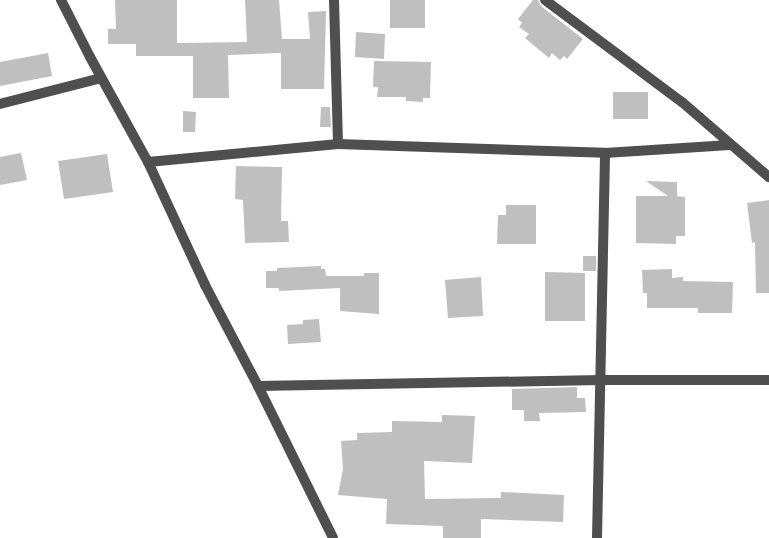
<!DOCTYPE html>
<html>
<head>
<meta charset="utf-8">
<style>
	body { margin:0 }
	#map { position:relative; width:769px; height:538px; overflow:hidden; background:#fff; font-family:"Asap Condensed",sans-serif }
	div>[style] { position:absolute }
	.building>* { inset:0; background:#bfbfbf }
	.street>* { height:10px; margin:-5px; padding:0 5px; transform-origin:5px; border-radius:5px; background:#4f4f4f }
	span { translate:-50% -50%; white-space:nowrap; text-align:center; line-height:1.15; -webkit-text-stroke:5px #fff; paint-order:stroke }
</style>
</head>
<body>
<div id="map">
	<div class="building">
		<i style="clip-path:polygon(115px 0,177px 0,177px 43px,247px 42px,245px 0,279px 0,282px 39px,310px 39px,308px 12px,326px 11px,324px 89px,281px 89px,281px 53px,228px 55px,229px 98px,193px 98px,193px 56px,136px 56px,136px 44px,108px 44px,108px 29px,116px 29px)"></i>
		<i style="clip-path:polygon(390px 0,425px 0,425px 28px,390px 28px)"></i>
		<i style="clip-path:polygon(533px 0,538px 0,541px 6px,583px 39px,567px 59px,564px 56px,560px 60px,552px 53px,549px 58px,525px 38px,529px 34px,519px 27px,522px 23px,518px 19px)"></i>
		<i style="clip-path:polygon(356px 32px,385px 34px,384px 59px,355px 57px)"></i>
		<i style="clip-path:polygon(48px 53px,52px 76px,0 86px,0 62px)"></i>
		<i style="clip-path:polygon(374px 61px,431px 62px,430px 98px,423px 98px,423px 102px,406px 101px,406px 97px,377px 97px,378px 87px,373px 87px)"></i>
		<i style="clip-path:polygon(613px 92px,648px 92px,648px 119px,613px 119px)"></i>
		<i style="clip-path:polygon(321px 107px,330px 107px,331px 127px,320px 127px)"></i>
		<i style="clip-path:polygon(183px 111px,196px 112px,195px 132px,183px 132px)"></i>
		<i style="clip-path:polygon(21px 153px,27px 180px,0 185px,0 157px)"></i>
		<i style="clip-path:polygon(107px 154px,113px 192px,64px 199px,58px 161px)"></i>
		<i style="clip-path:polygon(236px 166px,282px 167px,281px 221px,288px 221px,289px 242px,245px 243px,243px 200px,235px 199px)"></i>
		<i style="clip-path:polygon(646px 181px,677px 182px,677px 196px,685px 197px,685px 236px,676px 236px,676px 244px,636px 243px,636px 196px,668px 196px)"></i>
		<i style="clip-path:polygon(769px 200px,769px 293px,756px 293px,755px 242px,752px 243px,747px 203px)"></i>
		<i style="clip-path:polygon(506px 205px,536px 205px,536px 244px,497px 244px,498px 215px,506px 215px)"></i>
		<i style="clip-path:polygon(583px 256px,596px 256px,596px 271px,583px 271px)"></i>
		<i style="clip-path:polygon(321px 266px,321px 269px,325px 269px,326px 276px,364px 276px,364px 273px,379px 273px,379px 314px,340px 311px,340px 288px,279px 291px,279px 288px,266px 288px,266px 271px,277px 271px,277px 268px)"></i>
		<i style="clip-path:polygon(672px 269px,672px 278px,683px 277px,683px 281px,733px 282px,732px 313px,698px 313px,698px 308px,647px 308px,647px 293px,643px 293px,642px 270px)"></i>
		<i style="clip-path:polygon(545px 272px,585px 273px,585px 321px,545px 321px)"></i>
		<i style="clip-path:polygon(481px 277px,483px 316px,448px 318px,445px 280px)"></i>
		<i style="clip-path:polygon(319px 319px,321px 342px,288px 344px,287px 325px,303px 324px,303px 320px)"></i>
		<i style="clip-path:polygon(577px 387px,577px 398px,585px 398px,586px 412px,539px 413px,540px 421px,524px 421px,524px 410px,512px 410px,512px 389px)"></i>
		<i style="clip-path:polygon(442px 415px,475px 416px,472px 463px,424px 461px,425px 499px,501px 498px,501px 492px,564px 495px,563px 522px,481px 519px,481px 538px,443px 538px,443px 526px,386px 524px,387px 499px,338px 495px,343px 469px,341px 441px,357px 440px,357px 433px,392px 432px,392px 421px,442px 422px)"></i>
	</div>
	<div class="street">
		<i style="left:61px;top:0;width:64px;rotate:63deg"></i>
		<i style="left:90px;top:57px;width:120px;rotate:61.1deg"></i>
		<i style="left:148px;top:162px;width:136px;rotate:65.1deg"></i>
		<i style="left:205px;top:285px;width:114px;rotate:62.3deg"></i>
		<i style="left:258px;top:386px;width:169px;rotate:63.7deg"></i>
		<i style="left:334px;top:0;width:144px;rotate:88.4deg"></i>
		<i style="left:545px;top:0;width:171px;rotate:36.7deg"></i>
		<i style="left:682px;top:102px;width:115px;rotate:40.8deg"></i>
		<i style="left:0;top:104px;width:104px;rotate:-14.4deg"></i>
		<i style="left:148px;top:162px;width:191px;rotate:-5.4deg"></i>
		<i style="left:338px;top:144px;width:267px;rotate:1.9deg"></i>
		<i style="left:605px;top:153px;width:125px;rotate:-3.7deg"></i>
		<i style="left:258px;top:386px;width:344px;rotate:-1deg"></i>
		<i style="left:602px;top:380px;width:167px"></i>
		<i style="left:597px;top:538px;width:385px;rotate:-88.8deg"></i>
	</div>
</div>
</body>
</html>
